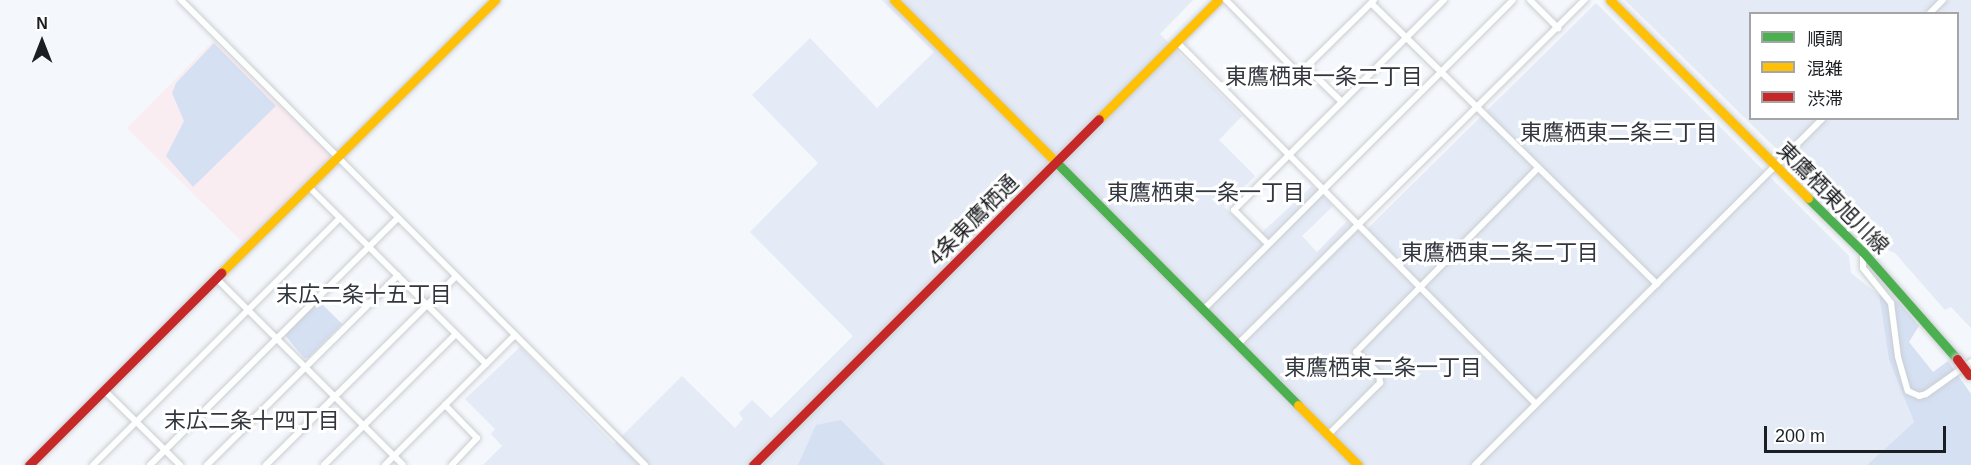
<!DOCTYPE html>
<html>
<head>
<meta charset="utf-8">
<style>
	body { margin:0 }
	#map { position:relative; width:1971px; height:465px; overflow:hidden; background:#f4f7fb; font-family:Arial,"Noto Sans JP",sans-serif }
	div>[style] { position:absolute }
	.built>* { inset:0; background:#e4ebf6 }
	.education>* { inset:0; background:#faedf1 }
	.green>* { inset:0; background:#d5e0f3 }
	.roads { filter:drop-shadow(0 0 2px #cbcdd1) drop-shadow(0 0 2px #cbcdd1) }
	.street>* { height:6px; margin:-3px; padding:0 3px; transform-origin:3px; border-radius:3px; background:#fdfefe }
	.fast>* { height:9px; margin:-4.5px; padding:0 4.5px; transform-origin:4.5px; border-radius:4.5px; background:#4caf50 }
	.slow>* { height:9px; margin:-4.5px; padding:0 4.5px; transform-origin:4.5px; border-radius:4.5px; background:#ffc107 }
	.jam>* { height:9px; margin:-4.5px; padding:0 4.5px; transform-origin:4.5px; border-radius:4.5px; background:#c62828 }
	.bridges { filter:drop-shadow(0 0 2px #cbcdd1) drop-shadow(0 0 2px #cbcdd1) }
	.jam-bridge>* { height:9px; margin:-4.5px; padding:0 4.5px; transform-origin:4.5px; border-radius:4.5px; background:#c62828 }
	span { translate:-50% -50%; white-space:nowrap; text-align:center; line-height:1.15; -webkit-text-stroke:6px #fff; paint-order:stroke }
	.street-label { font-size:21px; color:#1c1f22 }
	.neighbourhood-label { font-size:22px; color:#32373f }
	.legend { position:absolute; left:1749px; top:12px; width:210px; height:108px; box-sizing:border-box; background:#fff; border:2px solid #a4a5a7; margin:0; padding:8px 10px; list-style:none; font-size:18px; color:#1c1f22 }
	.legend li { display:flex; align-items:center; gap:12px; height:30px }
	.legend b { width:30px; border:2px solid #a4a5a7 }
	.north { position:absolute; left:12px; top:12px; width:60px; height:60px; -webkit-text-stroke:4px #fff; paint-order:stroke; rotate:0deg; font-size:16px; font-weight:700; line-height:24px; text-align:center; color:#1c1f22 }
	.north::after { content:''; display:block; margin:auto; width:21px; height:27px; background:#1c1f22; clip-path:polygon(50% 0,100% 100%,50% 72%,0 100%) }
	.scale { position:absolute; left:1764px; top:426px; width:182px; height:27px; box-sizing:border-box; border:3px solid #1c1f22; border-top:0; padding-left:8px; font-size:18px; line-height:21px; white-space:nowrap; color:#1c1f22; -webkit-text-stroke:4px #fff; paint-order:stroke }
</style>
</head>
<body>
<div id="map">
	<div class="built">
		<i style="clip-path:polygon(882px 0,1193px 0,1160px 34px,1242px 116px,1219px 140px,1255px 176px,1224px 207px,1257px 237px,1312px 186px,1333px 206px,1302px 236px,1317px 252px,1347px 221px,1362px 234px,1596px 3px,1849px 256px,1851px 273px,1879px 295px,1889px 360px,1914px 422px,1867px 465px,483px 465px,502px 446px,491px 434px,495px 429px,465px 399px,520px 347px,614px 444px,682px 376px,735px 428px,743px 419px,739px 413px,752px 400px,771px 418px,853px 336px,750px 232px,818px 163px,752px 95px,810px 38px,877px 108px,934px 52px)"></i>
		<i style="clip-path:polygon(evenodd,1625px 0,1971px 0,1971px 328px,1951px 307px,1945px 310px,1895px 253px,1871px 242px,1625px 0,1750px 14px,1958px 14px,1958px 118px,1750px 118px,1750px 14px)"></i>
	</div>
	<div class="education">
		<i style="clip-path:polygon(214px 40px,331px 156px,243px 243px,127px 128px)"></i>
	</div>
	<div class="green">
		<i style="clip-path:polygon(214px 43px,276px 106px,193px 187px,166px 156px,184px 121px,172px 93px,176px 83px)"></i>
		<i style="clip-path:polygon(1879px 295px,1899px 302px,1919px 326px,1909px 342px,1933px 372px,1948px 361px,1971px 394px,1971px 465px,1867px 465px,1914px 422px,1889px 360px)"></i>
		<i style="clip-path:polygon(319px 301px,342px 324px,308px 358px,304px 358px,285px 335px)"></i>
		<i style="clip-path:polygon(841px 420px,885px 465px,798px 465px,816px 425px)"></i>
	</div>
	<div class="roads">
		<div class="street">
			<i style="left:181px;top:0;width:657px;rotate:45.06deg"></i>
			<i style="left:1226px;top:0;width:104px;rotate:45.4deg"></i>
			<i style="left:1299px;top:74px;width:105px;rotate:-44.6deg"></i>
			<i style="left:1530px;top:0;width:40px;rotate:45deg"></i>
			<i style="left:1371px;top:3px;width:401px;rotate:44.5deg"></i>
			<i style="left:1929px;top:14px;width:20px;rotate:-45deg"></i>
			<i style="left:1177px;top:42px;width:510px;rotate:45.24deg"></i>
			<i style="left:1306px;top:67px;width:50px;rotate:44.2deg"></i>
			<i style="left:308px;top:186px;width:252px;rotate:45deg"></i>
			<i style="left:1268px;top:244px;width:48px;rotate:-135deg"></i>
			<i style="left:1234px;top:210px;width:297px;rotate:-45deg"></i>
			<i style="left:1863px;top:252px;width:16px;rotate:90deg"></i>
			<i style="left:1863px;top:268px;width:45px;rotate:51.3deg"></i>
			<i style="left:1891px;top:303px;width:54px;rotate:82.6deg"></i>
			<i style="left:1898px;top:357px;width:35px;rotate:74deg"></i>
			<i style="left:1908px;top:391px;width:12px;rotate:24deg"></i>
			<i style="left:1919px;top:396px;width:7px;rotate:-16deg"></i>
			<i style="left:1926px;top:394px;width:55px;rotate:-35.4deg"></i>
			<i style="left:216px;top:278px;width:264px;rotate:45deg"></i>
			<i style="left:1203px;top:310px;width:438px;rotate:-45deg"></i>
			<i style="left:1238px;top:344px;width:489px;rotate:-44.8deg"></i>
			<i style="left:104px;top:390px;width:107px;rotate:44.6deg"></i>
			<i style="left:445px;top:405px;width:46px;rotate:45.9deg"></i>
			<i style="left:477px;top:438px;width:37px;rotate:133deg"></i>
			<i style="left:1328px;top:435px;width:74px;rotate:-45deg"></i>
			<i style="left:1380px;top:383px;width:9px;rotate:-96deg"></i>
			<i style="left:1379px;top:374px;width:32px;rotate:-136deg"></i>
			<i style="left:1356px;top:352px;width:259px;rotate:-45.3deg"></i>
			<i style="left:93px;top:465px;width:349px;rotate:-45deg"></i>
			<i style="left:150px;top:465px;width:350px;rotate:-44.9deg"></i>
			<i style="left:207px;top:465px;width:269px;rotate:-44.8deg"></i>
			<i style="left:266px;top:465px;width:268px;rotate:-44.8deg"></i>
			<i style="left:324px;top:465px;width:186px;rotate:-44.8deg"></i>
			<i style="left:385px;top:465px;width:184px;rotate:-45deg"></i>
			<i style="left:1475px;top:465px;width:491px;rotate:-44.9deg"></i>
		</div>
		<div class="fast">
			<i style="left:1054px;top:160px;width:346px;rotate:45.1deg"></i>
			<i style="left:1808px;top:198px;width:77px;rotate:44.5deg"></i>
			<i style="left:1863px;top:252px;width:142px;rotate:48.7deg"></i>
		</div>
		<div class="slow">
			<i style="left:894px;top:0;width:226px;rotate:45deg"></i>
			<i style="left:1610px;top:0;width:280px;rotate:45deg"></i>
			<i style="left:1099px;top:119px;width:168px;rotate:-45deg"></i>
			<i style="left:221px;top:273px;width:387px;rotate:-44.9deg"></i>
			<i style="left:1298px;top:405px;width:85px;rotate:45deg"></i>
		</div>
		<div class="jam">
			<i style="left:29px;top:465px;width:272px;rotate:-45deg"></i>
			<i style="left:753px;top:465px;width:489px;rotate:-45deg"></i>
		</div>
	</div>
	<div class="bridges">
		<div class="jam-bridge">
			<i style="left:1957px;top:359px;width:20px;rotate:53deg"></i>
		</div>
	</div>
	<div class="street-label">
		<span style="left:1833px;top:198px;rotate:45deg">東鷹栖東旭川線</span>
		<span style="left:973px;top:220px;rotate:-45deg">4条東鷹栖通</span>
	</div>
	<div class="neighbourhood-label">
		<span style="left:1324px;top:77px">東鷹栖東一条二丁目</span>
		<span style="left:1619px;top:133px">東鷹栖東二条三丁目</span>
		<span style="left:1206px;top:193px">東鷹栖東一条一丁目</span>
		<span style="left:1500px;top:253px">東鷹栖東二条二丁目</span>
		<span style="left:364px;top:295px">末広二条十五丁目</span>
		<span style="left:1383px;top:368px">東鷹栖東二条一丁目</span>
		<span style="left:252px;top:421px">末広二条十四丁目</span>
	</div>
	<ul class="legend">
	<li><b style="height:8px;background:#4caf50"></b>順調</li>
	<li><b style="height:8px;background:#ffc107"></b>混雑</li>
	<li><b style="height:8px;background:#c62828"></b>渋滞</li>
	</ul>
	<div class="north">N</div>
	<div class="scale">200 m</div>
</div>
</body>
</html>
